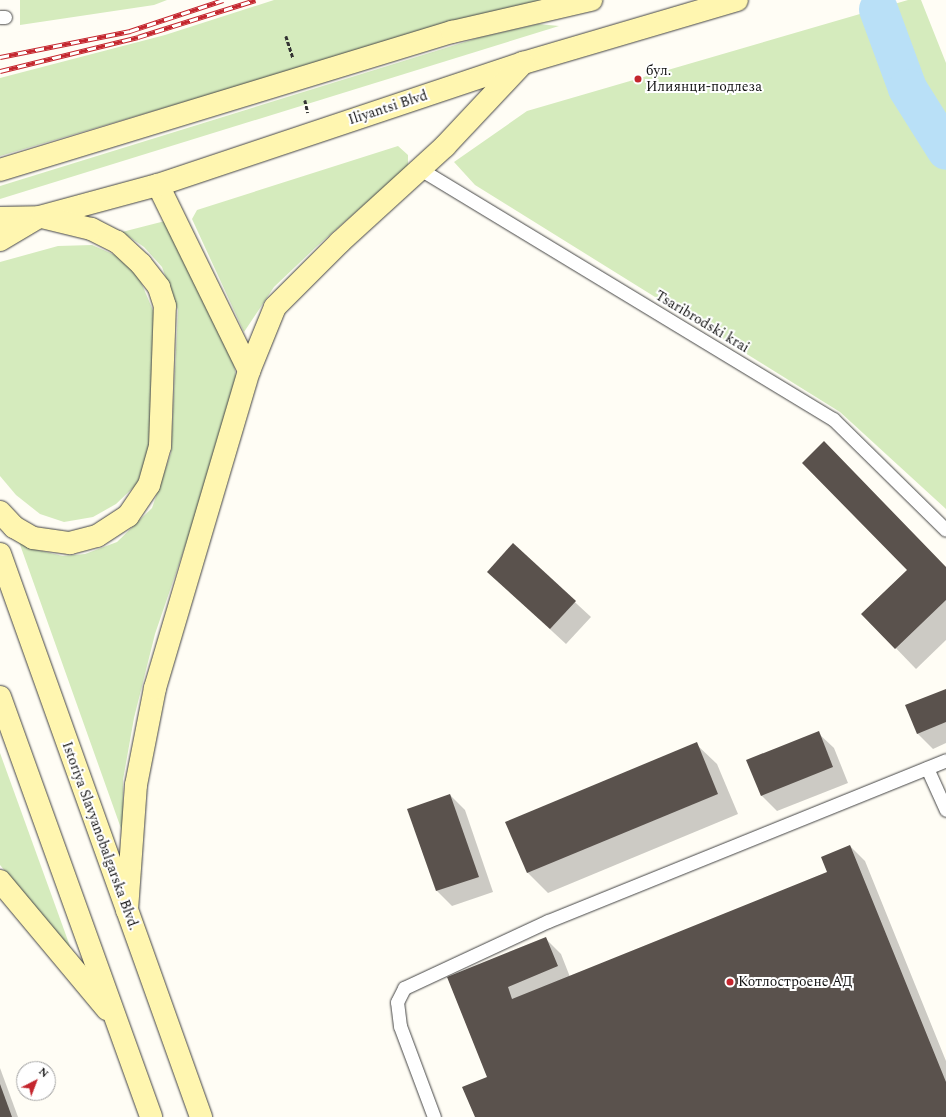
<!DOCTYPE html>
<html>
<head>
<meta charset="utf-8">
<style>
	body { margin:0 }
	#map { position:relative; width:946px; height:1117px; overflow:hidden; background:#fffdf5; font-family:Spectral,serif }
	div>[style] { position:absolute }
	.green>* { inset:0; background:#d5ebbd }
	.shadow>* { inset:0; background:#0003 }
	.river>* { height:39px; margin:-19.5px; padding:0 19.5px; transform-origin:19.5px; border-radius:19.5px; background:#b9e0f7 }
	.building>* { inset:0; background:#5a524d }
	.path>* { height:2.5px; margin-top:-1.25px; transform-origin:0; background:repeating-linear-gradient(90deg,#333 0 4px,transparent 0 6px) }
	.roads { filter:drop-shadow(0 0 1px #444) drop-shadow(0 0 1px #444) }
	.lane>* { height:13px; margin:-6.5px; padding:0 6.5px; transform-origin:6.5px; border-radius:6.5px; background:#fff }
	.secondary>* { height:22px; margin:-11px; padding:0 11px; transform-origin:11px; border-radius:11px; background:#fff6b0 }
	.rail>* { height:4.5px; margin-top:-2.25px; transform-origin:0; background:repeating-linear-gradient(90deg,#fff 0 9px,#c4262e 0 18px); box-sizing:border-box; border-block:1px solid #c4262e }
	.dots>* { width:11px; height:11px; translate:-50% -50%; box-sizing:border-box; border:2px solid #fff; border-radius:50% }
	span { translate:-50% -50%; white-space:nowrap; text-align:center; line-height:1.15; -webkit-text-stroke:4px #fff; paint-order:stroke }
	.poi-label { font-size:14px; color:#111 }
	.left { translate:0 -50%; text-align:left }
	.street-label { font-size:14px; color:#111 }
	.north { position:absolute; left:16px; top:1061px; width:40px; height:40px; box-sizing:border-box; background:#fff; border:1px solid #a0a0a0; border-radius:50%; rotate:42deg; font-size:11px; font-weight:700; line-height:16px; text-align:center; color:#111 }
	.north::after { content:''; display:block; margin:auto; width:14px; height:18px; background:#c4262e; clip-path:polygon(50% 0,100% 100%,50% 72%,0 100%) }
</style>
</head>
<body>
<div id="map">
	<div class="green">
		<i style="clip-path:polygon(20px 0,167px 0,154px 5px,20px 25px)"></i>
		<i style="clip-path:polygon(274px 0,545px 0,464px 20px,0 156px,0 78px,165px 35px)"></i>
		<i style="clip-path:polygon(908px 0,921px 0,946px 63px,946px 509px,840px 412px,475px 185px,454px 162px,527px 111px)"></i>
		<i style="clip-path:polygon(538px 24px,559px 26px,0 199px,0 186px,481px 37px)"></i>
		<i style="clip-path:polygon(398px 146px,408px 155px,408px 166px,316px 247px,274px 287px,244px 332px,192px 219px,197px 210px)"></i>
		<i style="clip-path:polygon(165px 221px,232px 353px,237px 382px,231px 412px,155px 634px,134px 718px,123px 780px,123px 834px,18px 539px,37px 550px,63px 556px,85px 554px,117px 542px,152px 508px,171px 453px,178px 310px,162px 267px,144px 247px,122px 232px)"></i>
		<i style="clip-path:polygon(92px 245px,117px 256px,131px 268px,141px 282px,157px 320px,150px 447px,137px 484px,116px 504px,93px 517px,64px 522px,40px 514px,16px 495px,0 476px,0 262px,58px 246px)"></i>
		<i style="clip-path:polygon(0 753px,71px 949px,0 865px)"></i>
	</div>
	<div class="shadow">
		<i style="clip-path:polygon(513px 545px,591px 617px,566px 644px,488px 572px)"></i>
		<i style="clip-path:polygon(946px 568px,946px 640px,916px 669px,863px 614px)"></i>
		<i style="clip-path:polygon(946px 690px,946px 743px,933px 749px,917px 733px)"></i>
		<i style="clip-path:polygon(818px 733px,834px 748px,848px 783px,777px 811px,762px 796px,748px 761px)"></i>
		<i style="clip-path:polygon(696px 744px,717px 764px,738px 814px,548px 893px,528px 873px,507px 823px)"></i>
		<i style="clip-path:polygon(450px 795px,465px 810px,493px 892px,452px 906px,437px 891px)"></i>
		<i style="clip-path:polygon(850px 846px,865px 861px,946px 1061px,946px 1117px,476px 1117px,488px 1078px,448px 978px,546px 939px,561px 954px,570px 977px,828px 873px)"></i>
		<i style="clip-path:polygon(0 1068px,18px 1117px,0 1117px)"></i>
	</div>
	<div class="river">
		<i style="left:878px;top:9px;width:84px;rotate:69.8deg"></i>
		<i style="left:907px;top:88px;width:73px;rotate:57.8deg"></i>
	</div>
	<div class="building">
		<i style="clip-path:polygon(824px 441px,946px 567px,946px 600px,895px 649px,861px 614px,907px 570px,802px 463px)"></i>
		<i style="clip-path:polygon(513px 543px,576px 601px,550px 629px,487px 572px)"></i>
		<i style="clip-path:polygon(946px 689px,946px 722px,917px 734px,905px 705px)"></i>
		<i style="clip-path:polygon(819px 731px,833px 767px,761px 796px,746px 760px)"></i>
		<i style="clip-path:polygon(697px 742px,718px 794px,527px 873px,505px 822px)"></i>
		<i style="clip-path:polygon(450px 794px,479px 877px,436px 891px,407px 809px)"></i>
		<i style="clip-path:polygon(850px 845px,946px 1082px,946px 1117px,475px 1117px,462px 1087px,487px 1077px,447px 977px,546px 937px,558px 966px,508px 987px,512px 999px,827px 872px,821px 857px)"></i>
		<i style="clip-path:polygon(0 1084px,12px 1117px,0 1117px)"></i>
	</div>
	<div class="path">
		<i style="left:286px;top:36px;width:23px;rotate:72deg"></i>
		<i style="left:305px;top:100px;width:13px;rotate:77deg"></i>
	</div>
	<div class="roads">
		<div class="lane">
			<i style="left:0;top:17px;width:5px"></i>
			<i style="left:420px;top:169px;width:483px;rotate:31.2deg"></i>
			<i style="left:833px;top:419px;width:158px;rotate:44.5deg"></i>
			<i style="left:927px;top:768px;width:46px;rotate:65.7deg"></i>
			<i style="left:434px;top:1117px;width:97px;rotate:-110.5deg"></i>
			<i style="left:400px;top:1026px;width:24px;rotate:-97deg"></i>
			<i style="left:397px;top:1002px;width:16px;rotate:-63deg"></i>
			<i style="left:404px;top:988px;width:159px;rotate:-25deg"></i>
			<i style="left:548px;top:921px;width:429px;rotate:-22deg"></i>
		</div>
		<div class="secondary">
			<i style="left:0;top:170px;width:473px;rotate:-17deg"></i>
			<i style="left:452px;top:32px;width:143px;rotate:-13deg"></i>
			<i style="left:158px;top:185px;width:207px;rotate:63.9deg"></i>
			<i style="left:0;top:218px;width:39px;rotate:-1deg"></i>
			<i style="left:39px;top:217px;width:123px;rotate:-15.1deg"></i>
			<i style="left:158px;top:185px;width:385px;rotate:-18.5deg"></i>
			<i style="left:523px;top:63px;width:223px;rotate:-16.4deg"></i>
			<i style="left:0;top:240px;width:43px;rotate:-30.7deg"></i>
			<i style="left:0;top:512px;width:21px;rotate:47deg"></i>
			<i style="left:14px;top:527px;width:22px;rotate:30deg"></i>
			<i style="left:33px;top:538px;width:37px;rotate:8deg"></i>
			<i style="left:70px;top:543px;width:28px;rotate:-15deg"></i>
			<i style="left:97px;top:536px;width:37px;rotate:-33deg"></i>
			<i style="left:128px;top:516px;width:37px;rotate:-56deg"></i>
			<i style="left:149px;top:485px;width:41px;rotate:-74.2deg"></i>
			<i style="left:160px;top:446px;width:140px;rotate:-88deg"></i>
			<i style="left:165px;top:306px;width:20px;rotate:-108deg"></i>
			<i style="left:159px;top:287px;width:29px;rotate:-128deg"></i>
			<i style="left:141px;top:264px;width:33px;rotate:-137deg"></i>
			<i style="left:117px;top:242px;width:29px;rotate:-153deg"></i>
			<i style="left:91px;top:229px;width:50px;rotate:-166.2deg"></i>
			<i style="left:0;top:554px;width:598px;rotate:70.35deg"></i>
			<i style="left:0;top:697px;width:446px;rotate:70.2deg"></i>
			<i style="left:0;top:881px;width:167px;rotate:50.1deg"></i>
			<i style="left:127px;top:910px;width:125px;rotate:-85.9deg"></i>
			<i style="left:136px;top:785px;width:99px;rotate:-78.9deg"></i>
			<i style="left:155px;top:688px;width:331px;rotate:-73.5deg"></i>
			<i style="left:249px;top:371px;width:69px;rotate:-67.9deg"></i>
			<i style="left:275px;top:307px;width:92px;rotate:-45deg"></i>
			<i style="left:340px;top:242px;width:142px;rotate:-42.4deg"></i>
			<i style="left:445px;top:146px;width:114px;rotate:-46.8deg"></i>
		</div>
	</div>
	<div class="rail">
		<i style="left:0;top:57px;width:133px;rotate:-11.3deg"></i>
		<i style="left:130px;top:31px;width:98px;rotate:-18.4deg"></i>
		<i style="left:0;top:71px;width:142px;rotate:-13.8deg"></i>
		<i style="left:138px;top:37px;width:123px;rotate:-17.5deg"></i>
	</div>
	<div class="dots">
		<i style="left:638px;top:79px;background:#c4262e"></i>
		<i style="left:730px;top:982px;background:#c4262e"></i>
	</div>
	<div class="poi-label">
		<span class="left" style="left:646px;top:79px">бул.<br>Илиянци-подлеза</span>
		<span class="left" style="left:738px;top:982px">Котлостроене АД</span>
	</div>
	<div class="street-label">
		<span style="left:388px;top:108px;rotate:-18deg">Iliyantsi Blvd</span>
		<span style="left:702px;top:322px;rotate:31deg">Tsaribrodski krai</span>
		<span style="left:100px;top:836px;rotate:70deg">Istoriya Slavyanobalgarska Blvd.</span>
	</div>
	<div class="north">N</div>
</div>
</body>
</html>
